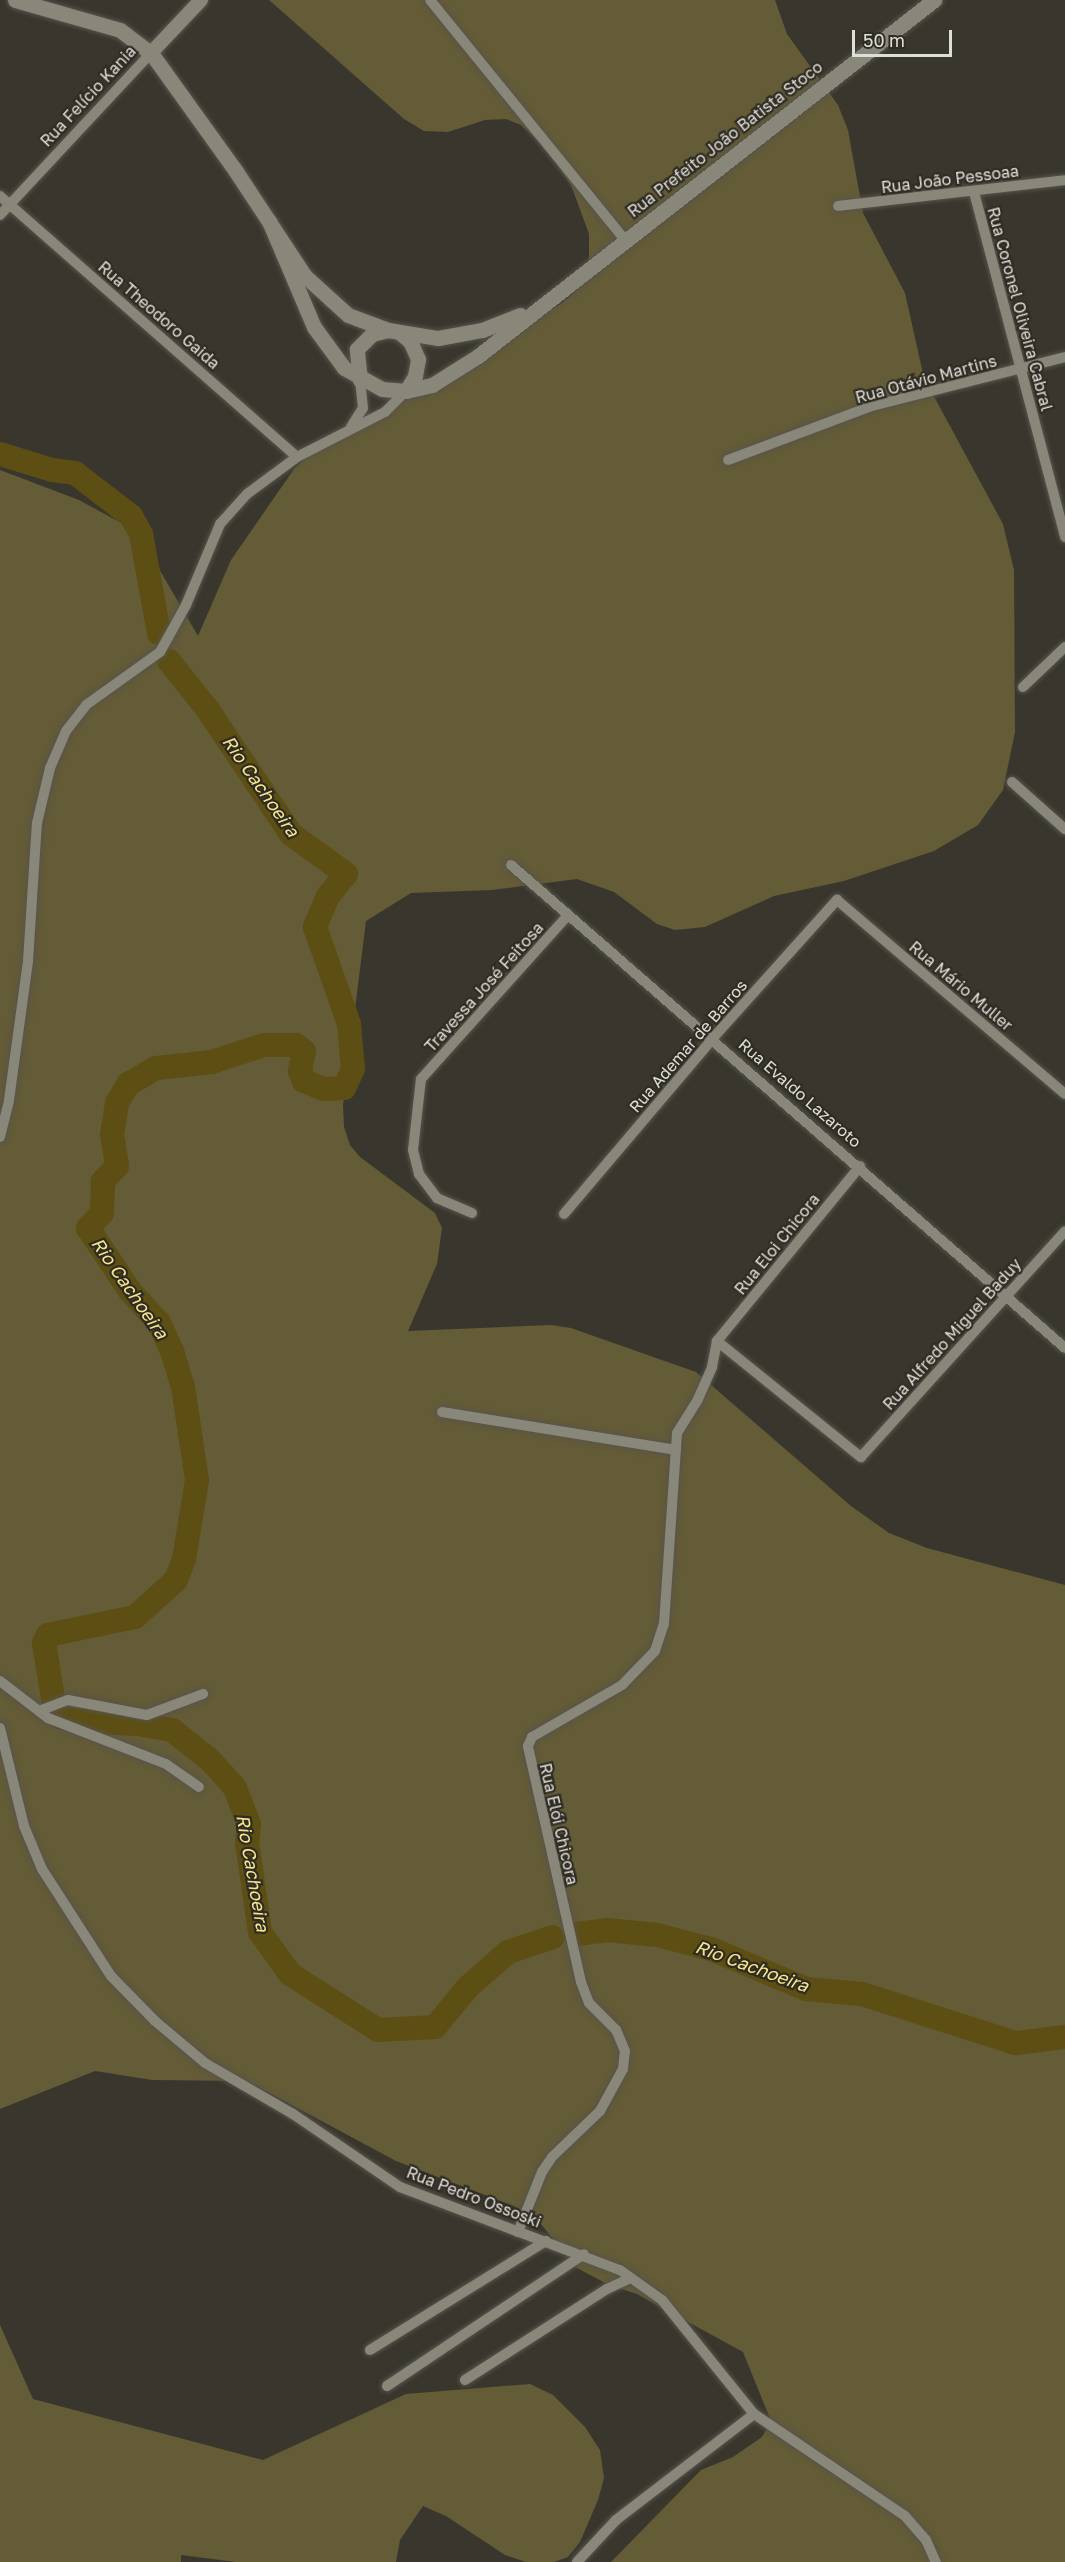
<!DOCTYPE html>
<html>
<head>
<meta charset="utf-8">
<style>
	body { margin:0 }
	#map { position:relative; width:1065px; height:2562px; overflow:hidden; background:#39372d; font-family:"Golos Text",sans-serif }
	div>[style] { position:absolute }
	.green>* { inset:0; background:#645b37 }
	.river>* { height:24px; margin:-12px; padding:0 12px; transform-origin:12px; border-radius:12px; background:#5d4f13 }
	.roads { filter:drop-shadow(0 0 2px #56544c) drop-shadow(0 0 2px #56544c) }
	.minor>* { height:10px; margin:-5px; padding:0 5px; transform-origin:5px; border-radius:5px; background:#89867a }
	.tertiary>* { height:14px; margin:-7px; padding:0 7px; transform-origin:7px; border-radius:7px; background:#89867a }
	.secondary>* { height:15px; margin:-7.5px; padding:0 7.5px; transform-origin:7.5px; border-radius:7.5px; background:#89867a }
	span { translate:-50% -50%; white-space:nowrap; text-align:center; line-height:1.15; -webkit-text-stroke:4.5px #2f2d23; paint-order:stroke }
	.street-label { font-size:16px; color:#e0ded8 }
	.water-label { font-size:18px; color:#f9e48e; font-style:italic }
	.scale { position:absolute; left:852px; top:30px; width:100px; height:27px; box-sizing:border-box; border:3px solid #e0ded8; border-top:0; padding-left:8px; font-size:18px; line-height:21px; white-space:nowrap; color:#e0ded8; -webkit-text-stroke:4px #2f2d23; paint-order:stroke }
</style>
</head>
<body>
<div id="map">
	<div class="green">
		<i style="clip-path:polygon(269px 0,775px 0,787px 34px,838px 105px,848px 130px,863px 213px,905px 293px,924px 378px,1003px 524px,1014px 570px,1015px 732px,1003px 790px,978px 825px,934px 851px,844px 881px,774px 896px,705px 927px,675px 930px,657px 924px,614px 892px,577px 879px,492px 890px,411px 893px,366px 921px,343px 1105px,344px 1127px,350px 1145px,360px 1157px,435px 1213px,442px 1228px,437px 1264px,408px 1331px,551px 1325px,571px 1328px,696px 1372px,851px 1506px,889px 1533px,927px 1548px,1065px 1585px,1065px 2562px,611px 2562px,701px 2470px,733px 2457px,762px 2437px,771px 2421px,743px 2352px,637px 2294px,609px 2285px,577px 2268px,540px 2223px,514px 2206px,396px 2161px,247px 2081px,152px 2080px,95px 2071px,0 2109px,0 470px,79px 500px,125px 525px,151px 555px,198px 636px,231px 560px,294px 469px,314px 450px,401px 401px,487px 342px,561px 304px,576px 291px,589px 268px,589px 234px,571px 185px,545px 147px,521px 125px,506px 119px,485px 120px,448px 132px,424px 131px,404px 119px)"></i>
		<i style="clip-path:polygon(0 2325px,33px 2399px,263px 2460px,406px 2394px,530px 2384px,553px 2395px,585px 2427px,600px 2450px,604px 2478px,598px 2500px,580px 2542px,568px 2557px,554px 2562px,526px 2562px,505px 2555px,446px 2516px,423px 2506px,400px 2540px,396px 2562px,236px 2562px,181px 2555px,181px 2562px,0 2562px)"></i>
	</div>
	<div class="river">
		<i style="left:0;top:454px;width:54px;rotate:17.1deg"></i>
		<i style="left:52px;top:470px;width:23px;rotate:7deg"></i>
		<i style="left:75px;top:473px;width:71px;rotate:37.5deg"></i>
		<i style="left:131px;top:516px;width:21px;rotate:61deg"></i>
		<i style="left:141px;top:534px;width:101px;rotate:79.7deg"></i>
		<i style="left:169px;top:661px;width:63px;rotate:51.5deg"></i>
		<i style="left:208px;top:710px;width:149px;rotate:56.2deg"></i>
		<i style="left:291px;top:834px;width:68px;rotate:36deg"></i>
		<i style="left:346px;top:874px;width:28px;rotate:129deg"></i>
		<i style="left:328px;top:896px;width:34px;rotate:113deg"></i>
		<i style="left:315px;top:927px;width:103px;rotate:70.7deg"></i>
		<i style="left:349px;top:1024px;width:45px;rotate:84.9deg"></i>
		<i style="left:353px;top:1069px;width:21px;rotate:115deg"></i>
		<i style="left:344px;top:1088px;width:20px;rotate:177deg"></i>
		<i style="left:324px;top:1089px;width:22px;rotate:-158deg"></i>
		<i style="left:304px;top:1081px;width:11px;rotate:-112deg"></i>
		<i style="left:300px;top:1071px;width:20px;rotate:-79deg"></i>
		<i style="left:304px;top:1051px;width:10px;rotate:-143deg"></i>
		<i style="left:296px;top:1045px;width:32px;rotate:180deg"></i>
		<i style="left:264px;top:1045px;width:55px;rotate:161.9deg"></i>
		<i style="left:212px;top:1062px;width:56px;rotate:173.9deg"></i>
		<i style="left:156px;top:1068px;width:32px;rotate:150deg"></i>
		<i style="left:128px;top:1084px;width:22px;rotate:120deg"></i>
		<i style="left:117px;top:1103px;width:31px;rotate:99deg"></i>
		<i style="left:112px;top:1134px;width:32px;rotate:81deg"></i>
		<i style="left:117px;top:1166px;width:21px;rotate:133deg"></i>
		<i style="left:103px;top:1181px;width:32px;rotate:92deg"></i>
		<i style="left:102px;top:1213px;width:21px;rotate:133deg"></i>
		<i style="left:88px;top:1228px;width:76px;rotate:56.3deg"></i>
		<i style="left:130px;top:1291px;width:43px;rotate:47.8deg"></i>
		<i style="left:159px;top:1323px;width:31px;rotate:65deg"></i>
		<i style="left:172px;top:1351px;width:38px;rotate:73deg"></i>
		<i style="left:183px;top:1387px;width:94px;rotate:81.4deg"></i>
		<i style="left:197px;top:1480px;width:80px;rotate:99.3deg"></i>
		<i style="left:184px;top:1559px;width:22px;rotate:111deg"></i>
		<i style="left:176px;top:1580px;width:55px;rotate:137.9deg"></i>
		<i style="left:135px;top:1617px;width:89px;rotate:168.3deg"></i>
		<i style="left:48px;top:1635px;width:9px;rotate:117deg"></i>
		<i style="left:44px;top:1643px;width:69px;rotate:80.8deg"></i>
		<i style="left:55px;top:1711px;width:7px;rotate:56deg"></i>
		<i style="left:59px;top:1717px;width:18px;rotate:13deg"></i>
		<i style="left:77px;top:1721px;width:61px;rotate:2.8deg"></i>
		<i style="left:138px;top:1724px;width:35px;rotate:10deg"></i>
		<i style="left:172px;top:1730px;width:48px;rotate:38.3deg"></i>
		<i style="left:210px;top:1760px;width:38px;rotate:48deg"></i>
		<i style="left:235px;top:1788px;width:39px;rotate:69deg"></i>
		<i style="left:249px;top:1824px;width:18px;rotate:96deg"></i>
		<i style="left:247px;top:1842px;width:91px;rotate:81.8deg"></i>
		<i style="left:260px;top:1932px;width:52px;rotate:54.5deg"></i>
		<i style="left:290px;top:1974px;width:104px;rotate:32.5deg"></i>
		<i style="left:378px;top:2030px;width:57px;rotate:-3deg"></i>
		<i style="left:435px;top:2027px;width:52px;rotate:-50.5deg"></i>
		<i style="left:468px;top:1987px;width:53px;rotate:-41.2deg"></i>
		<i style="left:508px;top:1952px;width:47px;rotate:-18.4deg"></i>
		<i style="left:576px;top:1934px;width:31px;rotate:-7deg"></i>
		<i style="left:607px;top:1930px;width:50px;rotate:5.7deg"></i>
		<i style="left:657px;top:1935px;width:56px;rotate:14.5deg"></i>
		<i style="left:711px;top:1949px;width:103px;rotate:22.8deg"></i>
		<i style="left:806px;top:1989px;width:56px;rotate:5.1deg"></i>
		<i style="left:862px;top:1994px;width:162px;rotate:17.7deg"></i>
		<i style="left:1016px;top:2043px;width:49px;rotate:-7deg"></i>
	</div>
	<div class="roads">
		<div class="minor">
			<i style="left:430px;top:0;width:309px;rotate:50.9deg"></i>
			<i style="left:974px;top:192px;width:357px;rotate:75.2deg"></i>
			<i style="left:0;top:196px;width:395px;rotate:41.3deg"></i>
			<i style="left:838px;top:206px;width:228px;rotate:-6.5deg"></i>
			<i style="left:0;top:215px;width:221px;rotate:-47deg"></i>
			<i style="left:351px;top:427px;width:22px;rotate:-58deg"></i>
			<i style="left:363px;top:408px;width:28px;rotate:-96deg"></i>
			<i style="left:728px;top:460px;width:154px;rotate:-20.6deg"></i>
			<i style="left:872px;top:406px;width:199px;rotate:-14.2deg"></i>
			<i style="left:1023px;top:687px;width:58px;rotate:-43.6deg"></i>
			<i style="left:1012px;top:782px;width:71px;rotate:41.6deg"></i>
			<i style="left:511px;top:865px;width:735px;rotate:41.08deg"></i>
			<i style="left:0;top:1137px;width:38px;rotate:-76deg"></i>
			<i style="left:9px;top:1100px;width:140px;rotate:-82.2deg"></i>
			<i style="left:28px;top:961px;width:138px;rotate:-86.3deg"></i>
			<i style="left:37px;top:823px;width:57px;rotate:-76.7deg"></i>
			<i style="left:50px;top:768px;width:40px;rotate:-66.6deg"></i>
			<i style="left:66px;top:731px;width:33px;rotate:-52deg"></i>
			<i style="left:86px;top:705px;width:91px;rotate:-35.6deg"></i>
			<i style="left:160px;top:652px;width:54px;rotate:-61deg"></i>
			<i style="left:186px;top:605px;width:88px;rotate:-67.2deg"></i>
			<i style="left:220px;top:524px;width:40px;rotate:-48deg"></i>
			<i style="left:247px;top:494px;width:62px;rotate:-36.5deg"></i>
			<i style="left:297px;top:457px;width:99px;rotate:-27.1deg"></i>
			<i style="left:385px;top:412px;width:30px;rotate:-45deg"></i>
			<i style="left:472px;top:1213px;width:38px;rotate:-157deg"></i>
			<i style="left:437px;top:1198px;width:30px;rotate:-127deg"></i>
			<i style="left:419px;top:1174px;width:25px;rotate:-104deg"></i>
			<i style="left:413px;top:1150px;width:71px;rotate:-83.6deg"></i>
			<i style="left:421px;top:1079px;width:220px;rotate:-48.1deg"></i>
			<i style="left:564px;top:1214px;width:231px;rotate:-49.7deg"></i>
			<i style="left:713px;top:1038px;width:186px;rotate:-48.1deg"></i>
			<i style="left:837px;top:900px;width:299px;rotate:40.4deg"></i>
			<i style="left:717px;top:1341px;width:185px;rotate:38.9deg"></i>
			<i style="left:861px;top:1457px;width:304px;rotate:-47.9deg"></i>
			<i style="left:442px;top:1412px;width:237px;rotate:9.2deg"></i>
			<i style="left:0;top:1681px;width:61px;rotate:37.6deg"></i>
			<i style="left:48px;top:1718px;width:127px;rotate:21.3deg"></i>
			<i style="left:166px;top:1764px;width:40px;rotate:34.9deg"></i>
			<i style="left:39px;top:1711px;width:31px;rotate:-21deg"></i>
			<i style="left:68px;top:1700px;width:80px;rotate:10.8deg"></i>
			<i style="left:147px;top:1715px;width:60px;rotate:-20.6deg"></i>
			<i style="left:0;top:1728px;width:101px;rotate:76.2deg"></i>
			<i style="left:24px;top:1826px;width:47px;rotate:67.3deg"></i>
			<i style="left:42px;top:1869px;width:127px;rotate:57.2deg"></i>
			<i style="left:111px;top:1976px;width:63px;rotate:45.6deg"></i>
			<i style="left:155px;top:2021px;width:65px;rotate:40deg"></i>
			<i style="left:205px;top:2063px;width:102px;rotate:30.1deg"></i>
			<i style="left:293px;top:2114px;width:130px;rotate:34.3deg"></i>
			<i style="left:400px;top:2187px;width:235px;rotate:20.7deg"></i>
			<i style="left:620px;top:2270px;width:52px;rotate:35.5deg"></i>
			<i style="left:662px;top:2300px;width:146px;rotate:51.1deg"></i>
			<i style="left:754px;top:2414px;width:182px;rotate:34deg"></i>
			<i style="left:905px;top:2516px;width:32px;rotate:49deg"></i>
			<i style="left:926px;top:2540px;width:24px;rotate:66deg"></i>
			<i style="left:518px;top:2232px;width:65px;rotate:-68.2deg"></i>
			<i style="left:542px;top:2172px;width:18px;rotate:-56deg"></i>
			<i style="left:552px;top:2157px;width:66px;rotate:-43.8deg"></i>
			<i style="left:600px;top:2111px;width:48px;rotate:-61.3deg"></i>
			<i style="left:623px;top:2069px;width:18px;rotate:-84deg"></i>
			<i style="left:625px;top:2051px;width:23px;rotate:-113deg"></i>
			<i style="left:616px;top:2030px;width:38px;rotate:-135deg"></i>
			<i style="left:589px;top:2003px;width:22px;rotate:-111deg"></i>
			<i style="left:581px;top:1982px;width:242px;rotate:-102.7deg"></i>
			<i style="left:528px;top:1746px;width:10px;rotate:-66deg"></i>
			<i style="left:532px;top:1737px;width:104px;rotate:-30deg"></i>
			<i style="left:622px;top:1685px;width:47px;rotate:-45.9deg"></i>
			<i style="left:655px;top:1651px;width:28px;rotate:-72deg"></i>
			<i style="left:664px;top:1624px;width:191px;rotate:-86.1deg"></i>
			<i style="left:677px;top:1433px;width:40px;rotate:-58deg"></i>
			<i style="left:698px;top:1399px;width:35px;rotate:-66deg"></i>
			<i style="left:712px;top:1367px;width:26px;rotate:-79deg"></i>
			<i style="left:717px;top:1341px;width:226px;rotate:-50.7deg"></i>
			<i style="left:370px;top:2350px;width:207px;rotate:-31.8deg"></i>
			<i style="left:465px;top:2380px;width:169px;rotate:-32.7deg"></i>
			<i style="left:607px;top:2289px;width:26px;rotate:-25deg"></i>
			<i style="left:387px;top:2386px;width:237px;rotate:-33.8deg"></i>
			<i style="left:577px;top:2562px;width:57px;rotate:-47.1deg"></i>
			<i style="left:616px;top:2520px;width:174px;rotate:-37.5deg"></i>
		</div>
		<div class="tertiary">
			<i style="left:151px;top:53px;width:73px;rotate:-46.7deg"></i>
		</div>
		<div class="secondary">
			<i style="left:15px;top:0;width:109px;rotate:15.9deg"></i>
			<i style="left:120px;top:30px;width:39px;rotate:37deg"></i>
			<i style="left:151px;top:53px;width:144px;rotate:54.3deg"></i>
			<i style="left:235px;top:170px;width:127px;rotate:56.6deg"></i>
			<i style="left:305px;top:276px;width:58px;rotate:42.2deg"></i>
			<i style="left:348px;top:315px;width:43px;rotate:20.6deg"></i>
			<i style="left:388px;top:330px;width:51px;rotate:9.1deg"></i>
			<i style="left:438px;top:338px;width:45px;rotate:-10.3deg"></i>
			<i style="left:482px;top:330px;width:41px;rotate:-21.5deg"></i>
			<i style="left:269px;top:221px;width:115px;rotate:67deg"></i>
			<i style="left:314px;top:327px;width:51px;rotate:53.8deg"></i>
			<i style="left:344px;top:368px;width:43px;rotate:28.9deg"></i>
			<i style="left:382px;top:389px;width:24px;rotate:5deg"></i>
			<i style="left:406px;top:391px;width:27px;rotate:-13deg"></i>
			<i style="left:432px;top:385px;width:54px;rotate:-32.2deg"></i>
			<i style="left:478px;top:356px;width:579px;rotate:-37.98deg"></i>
			<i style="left:400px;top:333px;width:13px;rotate:39deg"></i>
			<i style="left:410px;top:341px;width:20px;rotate:66deg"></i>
			<i style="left:418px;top:359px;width:17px;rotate:100deg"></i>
			<i style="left:415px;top:376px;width:17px;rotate:121deg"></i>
			<i style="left:360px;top:380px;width:31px;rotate:-96deg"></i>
			<i style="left:357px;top:349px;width:21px;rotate:-45deg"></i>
			<i style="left:372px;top:334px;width:16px;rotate:-14deg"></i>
		</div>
	</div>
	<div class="street-label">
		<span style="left:88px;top:96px;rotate:-47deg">Rua Felício Kania</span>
		<span style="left:725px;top:139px;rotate:-38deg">Rua Prefeito João Batista Stoco</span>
		<span style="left:950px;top:179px;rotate:-7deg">Rua João Pessoaa</span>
		<span style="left:1020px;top:309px;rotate:75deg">Rua Coronel Oliveira Cabral</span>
		<span style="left:159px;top:315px;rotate:41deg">Rua Theodoro Gaida</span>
		<span style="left:926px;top:379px;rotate:-15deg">Rua Otávio Martins</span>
		<span style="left:961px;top:986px;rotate:40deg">Rua Mário Muller</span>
		<span style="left:484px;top:987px;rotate:-48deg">Travessa José Feitosa</span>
		<span style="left:688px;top:1046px;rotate:-49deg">Rua Ademar de Barros</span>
		<span style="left:800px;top:1093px;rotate:41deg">Rua Evaldo Lazaroto</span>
		<span style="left:777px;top:1244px;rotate:-51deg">Rua Eloi Chicora</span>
		<span style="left:952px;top:1334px;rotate:-48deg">Rua Alfredo Miguel Baduy</span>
		<span style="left:559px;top:1824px;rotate:77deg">Rua Elói Chicora</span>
		<span style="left:474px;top:2197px;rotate:21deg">Rua Pedro Ossoski</span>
	</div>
	<div class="water-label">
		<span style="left:261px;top:786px;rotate:55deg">Rio Cachoeira</span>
		<span style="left:130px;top:1288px;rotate:55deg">Rio Cachoeira</span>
		<span style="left:253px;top:1873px;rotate:80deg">Rio Cachoeira</span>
		<span style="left:752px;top:1966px;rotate:20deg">Rio Cachoeira</span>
	</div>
	<div class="scale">50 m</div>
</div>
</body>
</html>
